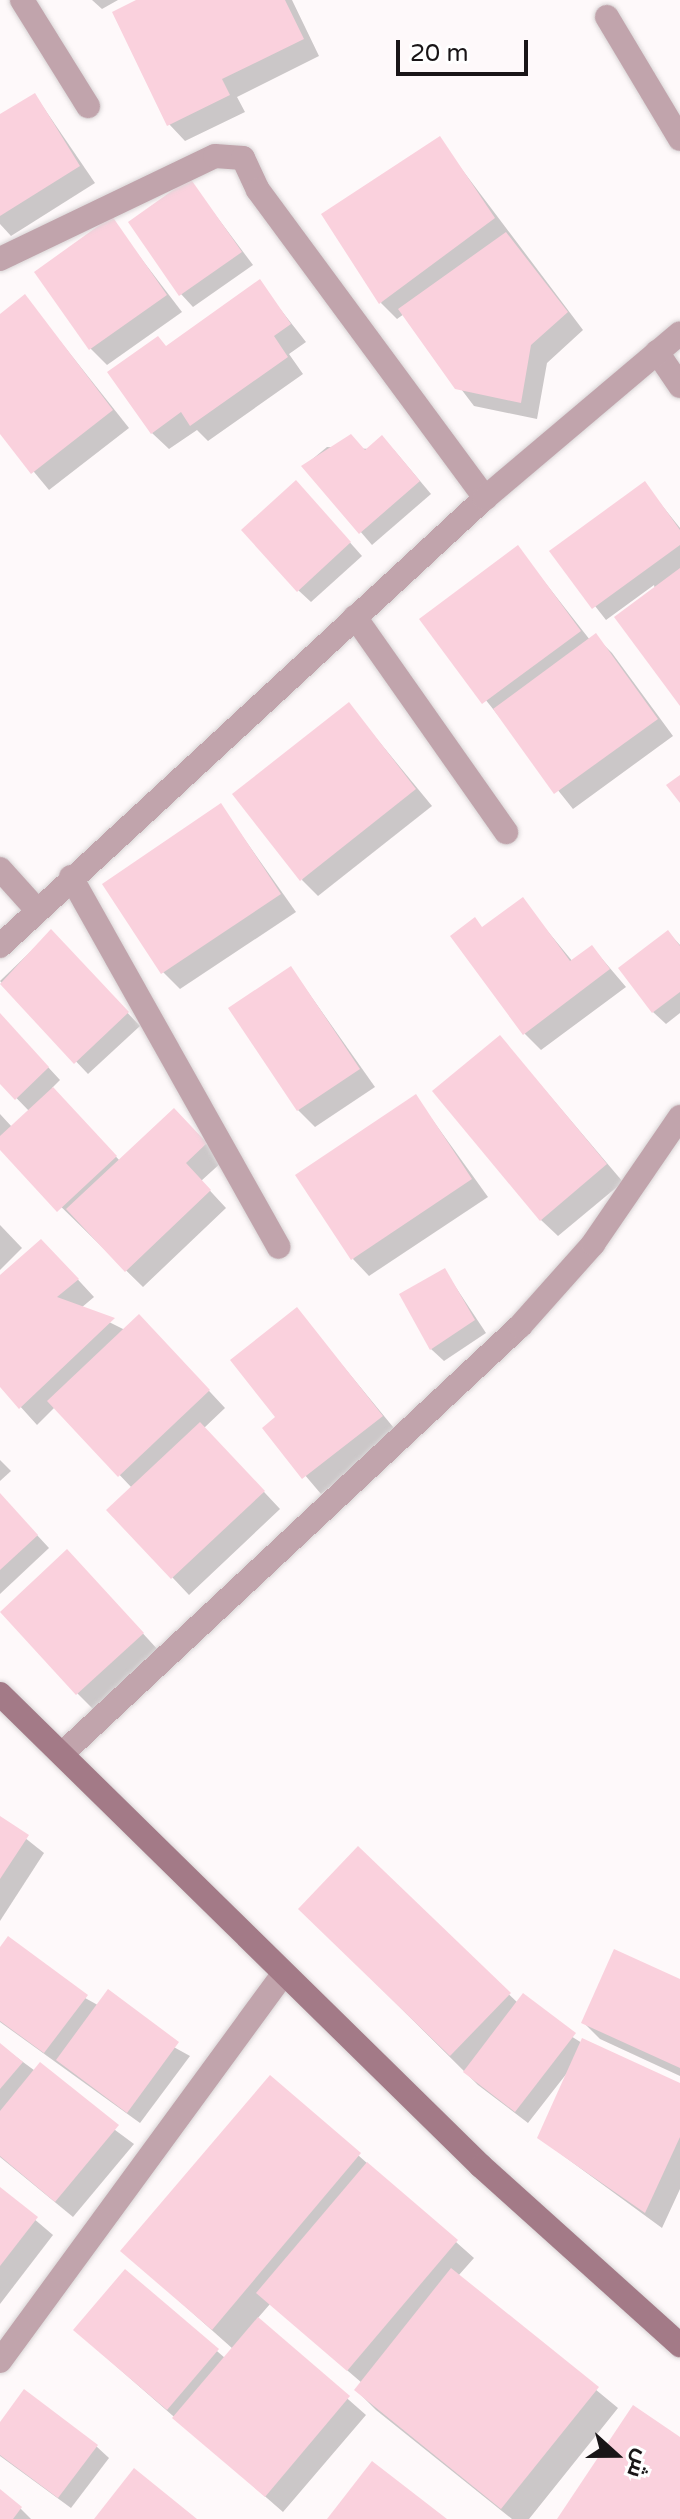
<!DOCTYPE html>
<html>
<head>
<meta charset="utf-8">
<style>
	body { margin:0 }
	#map { position:relative; width:680px; height:2519px; overflow:hidden; background:#fef9fa; font-family:"Varela Round",Cairo,sans-serif }
	div>[style] { position:absolute }
	.shadow>* { inset:0; background:#0003 }
	.building>* { inset:0; background:#fad1dd }
	.roads { filter:drop-shadow(0 0 2px #d9d5d6) drop-shadow(0 0 2px #d9d5d6) }
	.lane>* { height:24px; margin:-12px; padding:0 12px; transform-origin:12px; border-radius:12px; background:#c1a4ac }
	.street>* { height:24px; margin:-12px; padding:0 12px; transform-origin:12px; border-radius:12px; background:#c1a4ac }
	.secondary>* { height:24px; margin:-12px; padding:0 12px; transform-origin:12px; border-radius:12px; background:#a37a87 }
	span { translate:-50% -50%; white-space:nowrap; text-align:center; line-height:1.15; -webkit-text-stroke:7px #fff; paint-order:stroke }
	.north { position:absolute; left:576px; top:2415px; width:80px; height:80px; -webkit-text-stroke:6px #fff; paint-order:stroke; rotate:111deg; font-size:22px; font-weight:700; line-height:32px; text-align:center; color:#191517 }
	.north::after { content:''; display:block; margin:auto; width:28px; height:36px; background:#191517; clip-path:polygon(50% 0,100% 100%,50% 72%,0 100%) }
	.scale { position:absolute; left:396px; top:40px; width:132px; height:36px; box-sizing:border-box; border:4px solid #191517; border-top:0; padding-left:10px; font-size:24px; line-height:28px; white-space:nowrap; color:#191517; -webkit-text-stroke:6px #fff; paint-order:stroke }
</style>
</head>
<body>
<div id="map">
	<div class="shadow">
		<i style="clip-path:polygon(92px 0,118px 0,102px 9px)"></i>
		<i style="clip-path:polygon(141px 0,292px 0,319px 56px,237px 97px,245px 112px,185px 141px,169px 124px)"></i>
		<i style="clip-path:polygon(35px 95px,95px 183px,11px 236px,0 224px,0 117px)"></i>
		<i style="clip-path:polygon(439px 139px,583px 330px,547px 363px,537px 419px,474px 406px,404px 314px,397px 319px,381px 303px)"></i>
		<i style="clip-path:polygon(190px 181px,253px 265px,193px 307px,181px 294px)"></i>
		<i style="clip-path:polygon(111px 219px,182px 312px,107px 365px,90px 348px)"></i>
		<i style="clip-path:polygon(259px 282px,306px 342px,289px 354px,303px 374px,208px 441px,197px 430px,169px 449px,152px 433px,167px 348px)"></i>
		<i style="clip-path:polygon(25px 297px,129px 428px,49px 490px,0 431px,0 316px)"></i>
		<i style="clip-path:polygon(327px 447px,394px 450px,431px 494px,372px 545px,304px 466px)"></i>
		<i style="clip-path:polygon(644px 483px,680px 528px,680px 702px,654px 585px,606px 620px,552px 551px)"></i>
		<i style="clip-path:polygon(308px 495px,362px 556px,311px 602px,298px 590px)"></i>
		<i style="clip-path:polygon(518px 548px,590px 640px,595px 636px,612px 653px,673px 736px,573px 809px,421px 619px)"></i>
		<i style="clip-path:polygon(349px 705px,432px 806px,318px 896px,302px 880px)"></i>
		<i style="clip-path:polygon(221px 806px,296px 912px,180px 989px,163px 972px)"></i>
		<i style="clip-path:polygon(522px 900px,573px 962px,592px 947px,626px 987px,541px 1050px,525px 1034px,483px 929px)"></i>
		<i style="clip-path:polygon(51px 932px,140px 1026px,88px 1074px,0 981px)"></i>
		<i style="clip-path:polygon(668px 932px,680px 945px,680px 1013px,666px 1024px,653px 1012px)"></i>
		<i style="clip-path:polygon(291px 968px,375px 1087px,315px 1127px,298px 1110px)"></i>
		<i style="clip-path:polygon(0 1015px,60px 1080px,52px 1088px,120px 1161px,174px 1111px,223px 1161px,201px 1181px,226px 1208px,143px 1287px,0 1147px,0 1114px,12px 1127px,29px 1111px,0 1081px)"></i>
		<i style="clip-path:polygon(500px 1037px,623px 1182px,558px 1236px,541px 1220px)"></i>
		<i style="clip-path:polygon(416px 1097px,488px 1197px,369px 1276px,353px 1259px)"></i>
		<i style="clip-path:polygon(0 1225px,22px 1248px,0 1270px)"></i>
		<i style="clip-path:polygon(58px 1258px,94px 1297px,81px 1308px,125px 1330px,156px 1334px,225px 1408px,204px 1428px,280px 1509px,189px 1595px,109px 1510px,132px 1488px,55px 1407px,37px 1425px,0 1384px,0 1306px)"></i>
		<i style="clip-path:polygon(445px 1271px,486px 1333px,444px 1361px,431px 1349px)"></i>
		<i style="clip-path:polygon(297px 1310px,398px 1433px,321px 1494px,265px 1428px,278px 1418px)"></i>
		<i style="clip-path:polygon(0 1460px,11px 1471px,0 1481px)"></i>
		<i style="clip-path:polygon(0 1495px,49px 1548px,0 1594px)"></i>
		<i style="clip-path:polygon(84px 1569px,159px 1651px,94px 1710px,77px 1693px)"></i>
		<i style="clip-path:polygon(0 1818px,44px 1853px,0 1921px)"></i>
		<i style="clip-path:polygon(358px 1849px,518px 2003px,582px 2043px,680px 2085px,680px 2189px,662px 2228px,539px 2138px,567px 2073px,528px 2123px,478px 2085px,301px 1909px)"></i>
		<i style="clip-path:polygon(0 1951px,190px 2056px,140px 2123px,0 2022px)"></i>
		<i style="clip-path:polygon(680px 1981px,680px 2076px,600px 2039px,583px 2022px)"></i>
		<i style="clip-path:polygon(0 2045px,134px 2144px,73px 2217px,0 2157px)"></i>
		<i style="clip-path:polygon(270px 2077px,474px 2258px,458px 2276px,618px 2408px,529px 2519px,512px 2519px,376px 2410px,356px 2390px,362px 2383px,270px 2304px,257px 2319px,366px 2415px,283px 2512px,93px 2346px,125px 2272px,225px 2358px,233px 2349px,123px 2251px)"></i>
		<i style="clip-path:polygon(0 2190px,53px 2235px,0 2304px)"></i>
		<i style="clip-path:polygon(0 2425px,96px 2446px,109px 2458px,71px 2508px,0 2456px)"></i>
		<i style="clip-path:polygon(0 2491px,21px 2509px,31px 2519px,0 2519px)"></i>
	</div>
	<div class="building">
		<i style="clip-path:polygon(136px 0,285px 0,304px 39px,222px 79px,230px 95px,167px 126px,112px 12px)"></i>
		<i style="clip-path:polygon(35px 93px,80px 166px,0 216px,0 114px)"></i>
		<i style="clip-path:polygon(440px 136px,495px 218px,379px 304px,321px 214px)"></i>
		<i style="clip-path:polygon(190px 178px,242px 252px,179px 296px,128px 222px)"></i>
		<i style="clip-path:polygon(112px 216px,167px 295px,89px 350px,34px 272px)"></i>
		<i style="clip-path:polygon(506px 232px,568px 312px,531px 345px,521px 403px,455px 389px,398px 309px)"></i>
		<i style="clip-path:polygon(260px 279px,291px 324px,274px 336px,288px 357px,190px 426px,181px 412px,151px 434px,107px 372px,158px 336px,166px 346px)"></i>
		<i style="clip-path:polygon(25px 294px,113px 410px,31px 474px,0 434px,0 314px)"></i>
		<i style="clip-path:polygon(351px 434px,365px 450px,382px 435px,420px 481px,359px 534px,301px 466px)"></i>
		<i style="clip-path:polygon(296px 480px,351px 542px,297px 592px,241px 530px)"></i>
		<i style="clip-path:polygon(645px 481px,680px 530px,680px 545px,592px 609px,549px 551px)"></i>
		<i style="clip-path:polygon(518px 545px,581px 631px,482px 704px,419px 619px)"></i>
		<i style="clip-path:polygon(680px 568px,680px 706px,614px 617px)"></i>
		<i style="clip-path:polygon(596px 633px,658px 719px,554px 794px,493px 709px)"></i>
		<i style="clip-path:polygon(349px 702px,416px 789px,300px 881px,232px 794px)"></i>
		<i style="clip-path:polygon(680px 775px,680px 803px,666px 785px)"></i>
		<i style="clip-path:polygon(221px 803px,281px 894px,161px 974px,102px 884px)"></i>
		<i style="clip-path:polygon(523px 897px,570px 961px,592px 945px,610px 969px,523px 1035px,450px 936px,475px 917px,482px 927px)"></i>
		<i style="clip-path:polygon(51px 929px,129px 1012px,74px 1064px,0 984px)"></i>
		<i style="clip-path:polygon(668px 930px,680px 946px,680px 992px,652px 1013px,618px 968px)"></i>
		<i style="clip-path:polygon(291px 966px,360px 1069px,297px 1111px,228px 1008px)"></i>
		<i style="clip-path:polygon(0 1013px,49px 1067px,15px 1100px,0 1084px)"></i>
		<i style="clip-path:polygon(500px 1035px,607px 1164px,540px 1221px,432px 1091px)"></i>
		<i style="clip-path:polygon(53px 1087px,117px 1156px,57px 1212px,0 1150px,0 1136px)"></i>
		<i style="clip-path:polygon(416px 1094px,472px 1179px,351px 1260px,295px 1175px)"></i>
		<i style="clip-path:polygon(174px 1108px,207px 1143px,186px 1163px,211px 1190px,125px 1272px,66px 1209px)"></i>
		<i style="clip-path:polygon(41px 1239px,79px 1279px,57px 1297px,115px 1318px,19px 1409px,0 1387px,0 1275px)"></i>
		<i style="clip-path:polygon(445px 1268px,475px 1320px,430px 1350px,399px 1294px)"></i>
		<i style="clip-path:polygon(297px 1307px,383px 1416px,302px 1479px,262px 1428px,275px 1417px,230px 1360px)"></i>
		<i style="clip-path:polygon(139px 1314px,210px 1390px,118px 1477px,47px 1401px)"></i>
		<i style="clip-path:polygon(200px 1422px,265px 1491px,171px 1579px,106px 1510px)"></i>
		<i style="clip-path:polygon(0 1493px,38px 1535px,0 1570px)"></i>
		<i style="clip-path:polygon(67px 1549px,144px 1633px,76px 1695px,0 1612px)"></i>
		<i style="clip-path:polygon(0 1816px,29px 1835px,0 1879px)"></i>
		<i style="clip-path:polygon(358px 1846px,511px 1993px,450px 2056px,298px 1909px)"></i>
		<i style="clip-path:polygon(8px 1936px,88px 1995px,44px 2053px,0 2021px,0 1947px)"></i>
		<i style="clip-path:polygon(614px 1949px,680px 1979px,680px 2068px,581px 2023px)"></i>
		<i style="clip-path:polygon(108px 1989px,179px 2042px,127px 2113px,56px 2060px)"></i>
		<i style="clip-path:polygon(523px 1993px,576px 2033px,515px 2112px,463px 2072px)"></i>
		<i style="clip-path:polygon(582px 2038px,680px 2083px,680px 2137px,645px 2213px,537px 2138px)"></i>
		<i style="clip-path:polygon(0 2043px,23px 2062px,0 2089px)"></i>
		<i style="clip-path:polygon(40px 2062px,119px 2125px,55px 2202px,0 2156px,0 2111px)"></i>
		<i style="clip-path:polygon(270px 2075px,361px 2153px,212px 2330px,120px 2251px)"></i>
		<i style="clip-path:polygon(367px 2162px,458px 2240px,347px 2371px,256px 2293px)"></i>
		<i style="clip-path:polygon(0 2187px,38px 2217px,0 2266px)"></i>
		<i style="clip-path:polygon(451px 2268px,599px 2387px,501px 2509px,354px 2390px)"></i>
		<i style="clip-path:polygon(125px 2269px,219px 2349px,167px 2410px,73px 2330px)"></i>
		<i style="clip-path:polygon(258px 2317px,350px 2396px,265px 2497px,172px 2418px)"></i>
		<i style="clip-path:polygon(24px 2389px,98px 2445px,58px 2498px,0 2455px,0 2422px)"></i>
		<i style="clip-path:polygon(633px 2405px,680px 2437px,680px 2519px,557px 2519px)"></i>
		<i style="clip-path:polygon(372px 2461px,447px 2519px,327px 2519px)"></i>
		<i style="clip-path:polygon(134px 2468px,197px 2519px,94px 2519px)"></i>
		<i style="clip-path:polygon(0 2489px,22px 2507px,13px 2519px,0 2519px)"></i>
	</div>
	<div class="roads">
		<div class="lane">
			<i style="left:0;top:869px;width:55px;rotate:47.9deg"></i>
		</div>
		<div class="street">
			<i style="left:22px;top:0;width:125px;rotate:58.1deg"></i>
			<i style="left:607px;top:17px;width:142px;rotate:59.1deg"></i>
			<i style="left:0;top:259px;width:238px;rotate:-25.6deg"></i>
			<i style="left:215px;top:156px;width:28px;rotate:4deg"></i>
			<i style="left:243px;top:158px;width:35px;rotate:65deg"></i>
			<i style="left:258px;top:190px;width:383px;rotate:53.6deg"></i>
			<i style="left:657px;top:352px;width:41px;rotate:55.9deg"></i>
			<i style="left:355px;top:617px;width:263px;rotate:54.9deg"></i>
			<i style="left:71px;top:877px;width:424px;rotate:60.7deg"></i>
			<i style="left:0;top:946px;width:660px;rotate:-42.73deg"></i>
			<i style="left:485px;top:498px;width:255px;rotate:-40.2deg"></i>
			<i style="left:62px;top:1754px;width:627px;rotate:-43.06deg"></i>
			<i style="left:520px;top:1326px;width:110px;rotate:-48.3deg"></i>
			<i style="left:593px;top:1244px;width:154px;rotate:-55.6deg"></i>
			<i style="left:0;top:2361px;width:479px;rotate:-53.8deg"></i>
		</div>
		<div class="secondary">
			<i style="left:0;top:1694px;width:674px;rotate:44.46deg"></i>
			<i style="left:481px;top:2166px;width:268px;rotate:42deg"></i>
		</div>
	</div>
	<div class="north">ش</div>
	<div class="scale">20 m</div>
</div>
</body>
</html>
